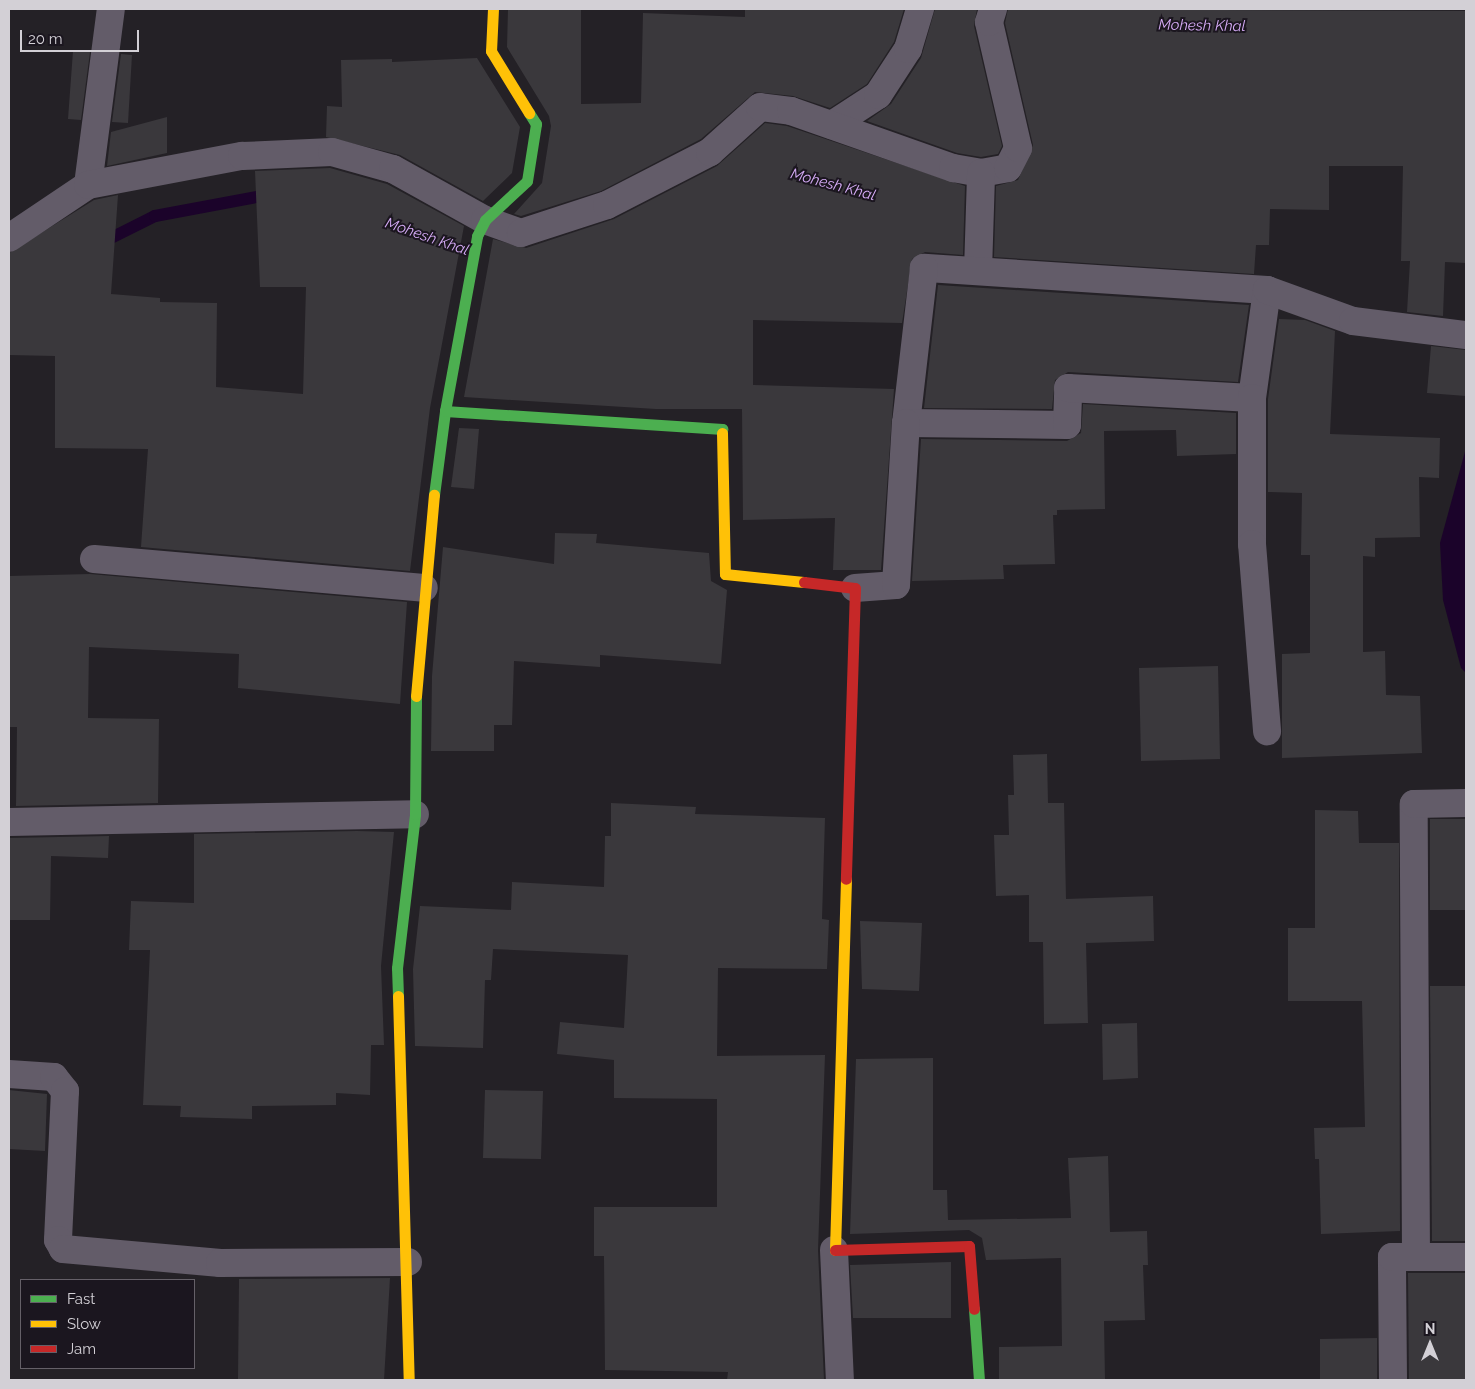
<!DOCTYPE html>
<html>
<head>
<meta charset="utf-8">
<style>
	body { margin:0 }
	#map { position:relative; width:1475px; height:1389px; overflow:hidden; background:#242126; font-family:Raleway,sans-serif }
	div>[style] { position:absolute }
	.water>* { inset:0; background:#1b032a }
	.stream>* { height:12px; margin:-6px; padding:0 6px; transform-origin:6px; border-radius:6px; background:#1b032a }
	.building>* { inset:0; background:#3a383c }
	.street>* { height:28px; margin:-14px; padding:0 14px; transform-origin:14px; border-radius:14px; background:#635c69 }
	.fast>* { height:11px; margin:-5.5px; padding:0 5.5px; transform-origin:5.5px; border-radius:5.5px; background:#4caf50 }
	.slow>* { height:11px; margin:-5.5px; padding:0 5.5px; transform-origin:5.5px; border-radius:5.5px; background:#ffc107 }
	.jam>* { height:11px; margin:-5.5px; padding:0 5.5px; transform-origin:5.5px; border-radius:5.5px; background:#c62828 }
	span { translate:-50% -50%; white-space:nowrap; text-align:center; line-height:1.15; -webkit-text-stroke:4px #1b161f; paint-order:stroke }
	.water-label { font-size:15px; color:#d6acf7; font-style:italic }
	.frame { position:absolute; inset:0; border:10px solid #d3d0d6; pointer-events:none }
	.legend { position:absolute; left:20px; top:1279px; width:175px; height:90px; box-sizing:border-box; background:#1b161f; border:1px solid #656068; margin:0; padding:6px 9px; list-style:none; font-size:15px; color:#d3d0d6 }
	.legend li { display:flex; align-items:center; gap:10px; height:25px }
	.legend b { width:25px; border:1px solid #656068 }
	.north { position:absolute; left:1405px; top:1319px; width:50px; height:50px; -webkit-text-stroke:4px #1b161f; paint-order:stroke; rotate:0deg; font-size:14px; font-weight:700; line-height:20px; text-align:center; color:#d3d0d6 }
	.north::after { content:''; display:block; margin:auto; width:18px; height:22px; background:#d3d0d6; clip-path:polygon(50% 0,100% 100%,50% 72%,0 100%) }
	.scale { position:absolute; left:20px; top:30px; width:119px; height:22px; box-sizing:border-box; border:2px solid #d3d0d6; border-top:0; padding-left:6px; font-size:15px; line-height:18px; white-space:nowrap; color:#d3d0d6; -webkit-text-stroke:4px #1b161f; paint-order:stroke }
</style>
</head>
<body>
<div id="map">
	<div class="water">
		<i style="clip-path:polygon(1466px 448px,1466px 673px,1461px 668px,1443px 600px,1440px 543px)"></i>
	</div>
	<div class="stream">
		<i style="left:101px;top:243px;width:60px;rotate:-26.6deg"></i>
		<i style="left:155px;top:216px;width:119px;rotate:-10.6deg"></i>
	</div>
	<div class="building">
		<i style="clip-path:polygon(508px 9px,581px 9px,581px 104px,641px 103px,643px 13px,745px 17px,745px 9px,904px 9px,894px 42px,867px 84px,830px 108px,793px 96px,755px 92px,701px 139px,601px 191px,521px 216px,514px 214px,542px 183px,551px 126px,549px 116px,507px 47px)"></i>
		<i style="clip-path:polygon(935px 9px,977px 9px,974px 26px,1002px 146px,998px 154px,981px 157px,957px 153px,867px 121px,891px 104px,921px 58px)"></i>
		<i style="clip-path:polygon(1008px 9px,1466px 11px,1466px 263px,1445px 262px,1443px 316px,1407px 312px,1410px 261px,1401px 261px,1403px 166px,1329px 166px,1329px 210px,1270px 209px,1269px 245px,1256px 245px,1254px 274px,994px 257px,996px 186px,1018px 180px,1033px 145px,1005px 23px)"></i>
		<i style="clip-path:polygon(73px 51px,90px 52px,81px 120px,68px 119px)"></i>
		<i style="clip-path:polygon(121px 54px,132px 55px,128px 123px,112px 122px)"></i>
		<i style="clip-path:polygon(477px 58px,520px 127px,512px 173px,483px 201px,400px 155px,326px 137px,327px 106px,342px 107px,341px 60px,392px 59px,392px 62px)"></i>
		<i style="clip-path:polygon(167px 117px,167px 153px,107px 166px,111px 132px)"></i>
		<i style="clip-path:polygon(765px 123px,787px 126px,965px 186px,963px 255px,925px 252px,912px 259px,902px 323px,753px 320px,753px 385px,894px 389px,881px 570px,833px 570px,835px 518px,743px 520px,742px 409px,656px 409px,464px 397px,493px 239px,526px 248px,614px 219px,717px 166px)"></i>
		<i style="clip-path:polygon(330px 168px,387px 184px,464px 226px,430px 408px,410px 571px,141px 547px,148px 449px,55px 448px,55px 356px,9px 355px,9px 253px,94px 200px,118px 195px,111px 294px,160px 298px,160px 302px,217px 303px,216px 387px,303px 394px,306px 287px,260px 287px,255px 171px)"></i>
		<i style="clip-path:polygon(938px 285px,1249px 305px,1238px 382px,1068px 372px,1055px 380px,1052px 409px,924px 408px)"></i>
		<i style="clip-path:polygon(1279px 319px,1305px 320px,1335px 331px,1330px 434px,1440px 438px,1439px 478px,1419px 477px,1420px 537px,1375px 538px,1375px 557px,1363px 556px,1363px 652px,1385px 651px,1386px 695px,1420px 696px,1422px 753px,1282px 758px,1282px 654px,1310px 653px,1310px 555px,1301px 555px,1302px 493px,1268px 492px,1268px 399px)"></i>
		<i style="clip-path:polygon(1431px 346px,1466px 350px,1466px 396px,1427px 393px)"></i>
		<i style="clip-path:polygon(1083px 404px,1236px 413px,1236px 454px,1177px 456px,1176px 430px,1104px 431px,1105px 509px,1057px 510px,1057px 515px,1053px 515px,1055px 564px,1003px 565px,1004px 579px,912px 581px,921px 439px,1067px 441px,1081px 433px)"></i>
		<i style="clip-path:polygon(459px 428px,479px 429px,474px 489px,451px 487px)"></i>
		<i style="clip-path:polygon(555px 533px,597px 534px,596px 543px,709px 553px,711px 581px,727px 590px,721px 664px,600px 655px,600px 667px,514px 661px,512px 725px,494px 725px,494px 751px,431px 751px,432px 676px,443px 547px,554px 564px)"></i>
		<i style="clip-path:polygon(90px 574px,407px 602px,400px 704px,238px 688px,239px 654px,89px 647px,88px 718px,159px 719px,158px 803px,16px 806px,17px 727px,9px 727px,9px 576px)"></i>
		<i style="clip-path:polygon(1218px 666px,1220px 759px,1141px 761px,1139px 668px)"></i>
		<i style="clip-path:polygon(1047px 754px,1048px 803px,1064px 803px,1066px 899px,1153px 896px,1154px 941px,1086px 943px,1088px 1023px,1044px 1024px,1043px 942px,1029px 942px,1029px 895px,996px 896px,994px 835px,1009px 835px,1008px 795px,1014px 795px,1013px 755px)"></i>
		<i style="clip-path:polygon(611px 803px,696px 807px,695px 814px,825px 818px,822px 919px,829px 920px,827px 969px,718px 968px,717px 1056px,825px 1055px,818px 1250px,824px 1380px,727px 1380px,728px 1372px,605px 1370px,604px 1256px,594px 1256px,594px 1207px,717px 1207px,717px 1099px,614px 1098px,614px 1060px,557px 1054px,560px 1022px,624px 1028px,628px 955px,493px 949px,491px 980px,485px 980px,483px 1048px,415px 1046px,413px 969px,420px 906px,511px 910px,512px 882px,604px 887px,605px 836px,611px 836px)"></i>
		<i style="clip-path:polygon(1315px 810px,1358px 811px,1359px 843px,1399px 843px,1400px 1231px,1321px 1234px,1319px 1159px,1315px 1159px,1314px 1128px,1365px 1127px,1362px 1001px,1288px 1001px,1288px 928px,1315px 928px)"></i>
		<i style="clip-path:polygon(1430px 819px,1466px 819px,1466px 910px,1430px 910px)"></i>
		<i style="clip-path:polygon(357px 831px,394px 832px,381px 966px,384px 1045px,371px 1045px,370px 1095px,336px 1093px,336px 1105px,252px 1106px,252px 1119px,180px 1117px,181px 1106px,143px 1105px,150px 950px,129px 950px,131px 901px,194px 903px,194px 834px)"></i>
		<i style="clip-path:polygon(109px 836px,108px 858px,51px 856px,50px 920px,9px 920px,9px 838px)"></i>
		<i style="clip-path:polygon(860px 921px,922px 923px,919px 991px,862px 989px)"></i>
		<i style="clip-path:polygon(1430px 986px,1466px 986px,1466px 1241px,1432px 1241px)"></i>
		<i style="clip-path:polygon(1137px 1023px,1138px 1078px,1103px 1080px,1102px 1024px)"></i>
		<i style="clip-path:polygon(933px 1058px,933px 1190px,947px 1190px,948px 1220px,1071px 1218px,1068px 1158px,1108px 1156px,1110px 1232px,1147px 1231px,1148px 1265px,1143px 1265px,1145px 1320px,1104px 1321px,1105px 1380px,999px 1380px,999px 1347px,1062px 1346px,1061px 1258px,986px 1260px,982px 1238px,969px 1230px,850px 1234px,856px 1059px)"></i>
		<i style="clip-path:polygon(9px 1090px,47px 1094px,45px 1151px,9px 1149px)"></i>
		<i style="clip-path:polygon(485px 1090px,543px 1091px,541px 1159px,483px 1158px)"></i>
		<i style="clip-path:polygon(951px 1262px,951px 1318px,853px 1318px,850px 1265px)"></i>
		<i style="clip-path:polygon(1408px 1273px,1466px 1273px,1466px 1380px,1409px 1380px)"></i>
		<i style="clip-path:polygon(390px 1278px,384px 1380px,238px 1380px,239px 1279px)"></i>
		<i style="clip-path:polygon(1377px 1338px,1377px 1380px,1320px 1380px,1320px 1339px)"></i>
	</div>
	<div class="street">
		<i style="left:832px;top:125px;width:55px;rotate:-33.1deg"></i>
		<i style="left:878px;top:95px;width:55px;rotate:-56.9deg"></i>
		<i style="left:908px;top:49px;width:42px;rotate:-73.3deg"></i>
		<i style="left:88px;top:185px;width:177px;rotate:-82.6deg"></i>
		<i style="left:9px;top:238px;width:95px;rotate:-33.9deg"></i>
		<i style="left:88px;top:185px;width:157px;rotate:-10.7deg"></i>
		<i style="left:242px;top:156px;width:90px;rotate:-2.5deg"></i>
		<i style="left:332px;top:152px;width:63px;rotate:15.6deg"></i>
		<i style="left:393px;top:169px;width:105px;rotate:29deg"></i>
		<i style="left:485px;top:220px;width:38px;rotate:20deg"></i>
		<i style="left:521px;top:233px;width:90px;rotate:-18deg"></i>
		<i style="left:607px;top:205px;width:116px;rotate:-27.2deg"></i>
		<i style="left:710px;top:152px;width:67px;rotate:-42deg"></i>
		<i style="left:760px;top:107px;width:31px;rotate:7deg"></i>
		<i style="left:791px;top:111px;width:172px;rotate:19.4deg"></i>
		<i style="left:953px;top:168px;width:28px;rotate:10deg"></i>
		<i style="left:981px;top:173px;width:27px;rotate:-10deg"></i>
		<i style="left:1008px;top:168px;width:22px;rotate:-63deg"></i>
		<i style="left:1018px;top:148px;width:129px;rotate:-103deg"></i>
		<i style="left:989px;top:22px;width:14px;rotate:-73deg"></i>
		<i style="left:978px;top:271px;width:98px;rotate:-88.2deg"></i>
		<i style="left:1267px;top:290px;width:344px;rotate:-176.3deg"></i>
		<i style="left:924px;top:268px;width:156px;rotate:96.6deg"></i>
		<i style="left:906px;top:423px;width:161px;rotate:0.7deg"></i>
		<i style="left:1067px;top:425px;width:37px;rotate:-88deg"></i>
		<i style="left:1068px;top:388px;width:184px;rotate:3.1deg"></i>
		<i style="left:1252px;top:398px;width:109px;rotate:-82.1deg"></i>
		<i style="left:1267px;top:290px;width:91px;rotate:19.8deg"></i>
		<i style="left:1353px;top:321px;width:114px;rotate:7.1deg"></i>
		<i style="left:1252px;top:398px;width:146px;rotate:90deg"></i>
		<i style="left:1252px;top:544px;width:188px;rotate:85.4deg"></i>
		<i style="left:94px;top:559px;width:331px;rotate:5deg"></i>
		<i style="left:855px;top:588px;width:41px;rotate:-4.2deg"></i>
		<i style="left:896px;top:585px;width:162px;rotate:-86.5deg"></i>
		<i style="left:9px;top:822px;width:406px;rotate:-1.1deg"></i>
		<i style="left:9px;top:1074px;width:45px;rotate:3.8deg"></i>
		<i style="left:54px;top:1077px;width:18px;rotate:52deg"></i>
		<i style="left:65px;top:1091px;width:149px;rotate:92.7deg"></i>
		<i style="left:58px;top:1240px;width:10px;rotate:61deg"></i>
		<i style="left:63px;top:1249px;width:158px;rotate:5.1deg"></i>
		<i style="left:220px;top:1263px;width:188px;rotate:-0.3deg"></i>
		<i style="left:834px;top:1250px;width:130px;rotate:87.4deg"></i>
		<i style="left:1416px;top:1257px;width:453px;rotate:-90.3deg"></i>
		<i style="left:1414px;top:804px;width:52px;rotate:-1.1deg"></i>
		<i style="left:1393px;top:1380px;width:123px;rotate:-90.5deg"></i>
		<i style="left:1392px;top:1257px;width:74px"></i>
	</div>
	<div class="fast">
		<i style="left:445px;top:411px;width:278px;rotate:3.7deg"></i>
		<i style="left:722px;top:429px;width:4px;rotate:90deg"></i>
		<i style="left:434px;top:495px;width:85px;rotate:-82.5deg"></i>
		<i style="left:445px;top:411px;width:178px;rotate:-79.6deg"></i>
		<i style="left:477px;top:236px;width:18px;rotate:-63deg"></i>
		<i style="left:485px;top:220px;width:57px;rotate:-42.9deg"></i>
		<i style="left:527px;top:181px;width:58px;rotate:-81deg"></i>
		<i style="left:536px;top:124px;width:13px;rotate:-122deg"></i>
		<i style="left:398px;top:996px;width:28px;rotate:-92deg"></i>
		<i style="left:397px;top:968px;width:155px;rotate:-83.3deg"></i>
		<i style="left:415px;top:814px;width:118px;rotate:-89.5deg"></i>
		<i style="left:974px;top:1309px;width:71px;rotate:86deg"></i>
	</div>
	<div class="slow">
		<i style="left:493px;top:9px;width:42px;rotate:92.7deg"></i>
		<i style="left:491px;top:51px;width:73px;rotate:58.5deg"></i>
		<i style="left:722px;top:433px;width:141px;rotate:88.8deg"></i>
		<i style="left:725px;top:574px;width:79px;rotate:5.8deg"></i>
		<i style="left:416px;top:696px;width:202px;rotate:-84.9deg"></i>
		<i style="left:398px;top:996px;width:384px;rotate:88.4deg"></i>
		<i style="left:835px;top:1250px;width:371px;rotate:-88.3deg"></i>
	</div>
	<div class="jam">
		<i style="left:804px;top:582px;width:51px;rotate:6.7deg"></i>
		<i style="left:855px;top:588px;width:291px;rotate:91.8deg"></i>
		<i style="left:835px;top:1250px;width:134px;rotate:-1.7deg"></i>
		<i style="left:969px;top:1246px;width:63px;rotate:85.5deg"></i>
	</div>
	<div class="water-label">
		<span style="left:1202px;top:26px;rotate:1deg">Mohesh Khal</span>
		<span style="left:833px;top:185px;rotate:15deg">Mohesh Khal</span>
		<span style="left:427px;top:237px;rotate:19deg">Mohesh Khal</span>
	</div>
	<div class="frame"></div>
	<ul class="legend">
	<li><b style="height:6px;background:#4caf50"></b>Fast</li>
	<li><b style="height:6px;background:#ffc107"></b>Slow</li>
	<li><b style="height:6px;background:#c62828"></b>Jam</li>
	</ul>
	<div class="north">N</div>
	<div class="scale">20 m</div>
</div>
</body>
</html>
